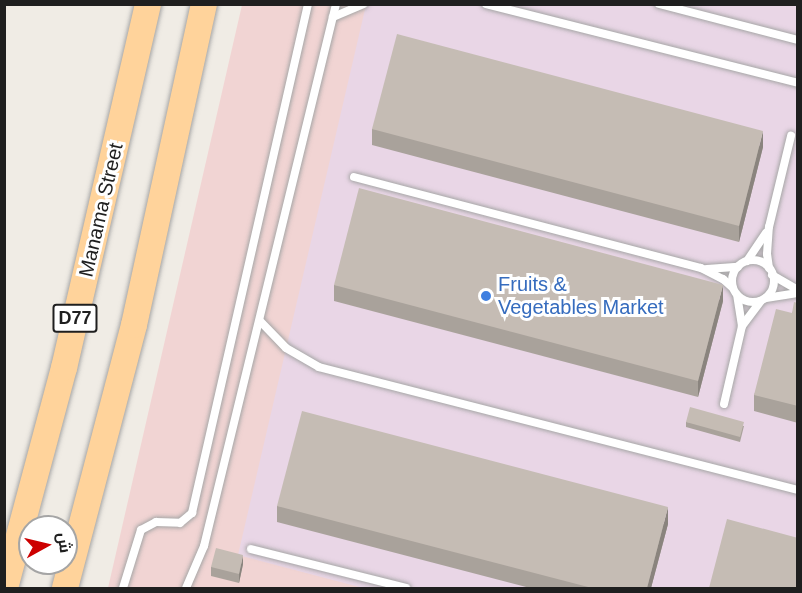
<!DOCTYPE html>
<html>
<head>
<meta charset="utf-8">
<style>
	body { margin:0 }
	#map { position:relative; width:802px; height:593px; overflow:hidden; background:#f0ece5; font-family:Arial,Cairo,sans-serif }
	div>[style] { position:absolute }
	.commercial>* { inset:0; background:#f1d4d3 }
	.industrial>* { inset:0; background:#e9d6e6 }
	.roads { filter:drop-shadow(0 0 2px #a6a6a6) drop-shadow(0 0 2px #a6a6a6) }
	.lane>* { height:8px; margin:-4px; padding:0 4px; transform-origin:4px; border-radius:4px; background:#fff }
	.lane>.ring { margin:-4px; padding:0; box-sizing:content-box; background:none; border:8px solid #fff; border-radius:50% }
	.primary>* { height:26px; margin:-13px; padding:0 13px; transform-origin:13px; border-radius:13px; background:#ffd39b }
	.wall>* { inset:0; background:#a9a29b }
	.shaded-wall>* { inset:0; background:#8a847e }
	.building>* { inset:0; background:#c5bcb4 }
	.dots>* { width:16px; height:16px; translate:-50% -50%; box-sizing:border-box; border:3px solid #fff; border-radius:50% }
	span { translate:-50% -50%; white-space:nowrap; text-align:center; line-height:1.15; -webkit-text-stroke:6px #fff; paint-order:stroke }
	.shield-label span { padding:2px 4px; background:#fff; border:2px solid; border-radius:4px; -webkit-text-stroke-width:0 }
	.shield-label { font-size:18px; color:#1f1f1f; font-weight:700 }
	.street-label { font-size:20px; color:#1f1f1f }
	.shop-label { font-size:20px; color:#366cbe }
	.left { translate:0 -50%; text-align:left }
	.frame { position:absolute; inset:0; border:6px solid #1f1f1f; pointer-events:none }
	.north { position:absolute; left:18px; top:515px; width:60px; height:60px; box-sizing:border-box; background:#fff; border:2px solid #a5a5a5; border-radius:50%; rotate:82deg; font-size:16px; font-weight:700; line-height:24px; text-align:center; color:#1f1f1f }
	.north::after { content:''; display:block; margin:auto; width:21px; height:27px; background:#cd0000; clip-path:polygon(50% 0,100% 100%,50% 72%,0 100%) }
</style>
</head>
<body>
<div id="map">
	<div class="commercial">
		<i style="clip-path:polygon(242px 5px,797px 5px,797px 588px,108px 588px)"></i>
	</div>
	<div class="industrial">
		<i style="clip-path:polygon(366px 5px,797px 5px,797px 588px,363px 588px,238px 555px)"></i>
	</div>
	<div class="roads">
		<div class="lane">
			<i style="left:486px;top:4px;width:322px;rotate:14.2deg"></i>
			<i style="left:659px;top:4px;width:144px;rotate:14.5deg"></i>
			<i style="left:333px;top:17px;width:33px;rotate:-23deg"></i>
			<i style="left:354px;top:177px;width:359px;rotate:14.7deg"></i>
			<i style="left:701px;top:268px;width:25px;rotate:27deg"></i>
			<i style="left:723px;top:279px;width:12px;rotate:42deg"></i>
			<i class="ring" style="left:732px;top:260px;width:34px;height:34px"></i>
			<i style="left:747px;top:261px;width:34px;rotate:-56deg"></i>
			<i style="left:769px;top:268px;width:14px;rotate:-98deg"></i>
			<i style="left:767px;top:254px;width:27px;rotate:-86deg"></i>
			<i style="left:769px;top:227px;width:94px;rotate:-76.4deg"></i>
			<i style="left:707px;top:269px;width:31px;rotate:-4deg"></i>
			<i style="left:772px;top:275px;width:30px;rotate:30deg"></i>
			<i style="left:766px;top:298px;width:32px;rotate:-9deg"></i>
			<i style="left:260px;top:321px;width:37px;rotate:46deg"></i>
			<i style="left:286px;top:348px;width:38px;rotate:30deg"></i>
			<i style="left:319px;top:367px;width:495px;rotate:14.4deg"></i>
			<i style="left:742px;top:326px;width:31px;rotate:-53deg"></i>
			<i style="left:724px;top:404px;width:80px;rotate:-77deg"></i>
			<i style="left:742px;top:326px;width:30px;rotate:-99deg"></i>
			<i style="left:251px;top:549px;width:160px;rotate:14.1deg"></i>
			<i style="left:123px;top:588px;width:61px;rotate:-72.8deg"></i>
			<i style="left:141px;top:530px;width:17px;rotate:-28deg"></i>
			<i style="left:156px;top:522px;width:24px;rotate:2deg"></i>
			<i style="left:180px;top:523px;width:16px;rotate:-40deg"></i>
			<i style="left:192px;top:513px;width:522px;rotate:-77.16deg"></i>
			<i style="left:186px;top:588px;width:46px;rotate:-66.8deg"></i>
			<i style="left:204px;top:546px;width:558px;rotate:-76.31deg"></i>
		</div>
		<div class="primary">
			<i style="left:5px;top:588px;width:228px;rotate:-75deg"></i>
			<i style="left:64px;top:368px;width:374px;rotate:-77deg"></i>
			<i style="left:65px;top:588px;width:272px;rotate:-75.3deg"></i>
			<i style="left:134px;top:325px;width:329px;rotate:-77.7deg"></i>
		</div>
	</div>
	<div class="wall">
		<i style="clip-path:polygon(372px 129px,763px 147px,739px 242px,372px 145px)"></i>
		<i style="clip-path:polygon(334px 285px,723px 301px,698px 397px,334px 301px)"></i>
		<i style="clip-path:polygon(798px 303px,798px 423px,754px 411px,754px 395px,792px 313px)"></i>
		<i style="clip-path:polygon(686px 422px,744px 426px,740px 442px,686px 427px)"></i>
		<i style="clip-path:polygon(277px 506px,668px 524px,651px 588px,530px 588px,277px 522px)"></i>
		<i style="clip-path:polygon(243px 564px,239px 583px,211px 576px,211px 567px)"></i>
	</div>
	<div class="shaded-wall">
		<i style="clip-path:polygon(763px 131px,763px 147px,739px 242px,739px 226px)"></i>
		<i style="clip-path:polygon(723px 285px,723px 301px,698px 397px,698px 381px)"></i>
		<i style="clip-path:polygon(668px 507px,668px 524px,651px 588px,647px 588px)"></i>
		<i style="clip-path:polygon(243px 555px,243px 564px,239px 583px,239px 574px)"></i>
	</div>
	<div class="building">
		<i style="clip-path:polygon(397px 34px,763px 131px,739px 226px,372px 129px)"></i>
		<i style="clip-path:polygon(359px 188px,723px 285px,698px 381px,334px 285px)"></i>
		<i style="clip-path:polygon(794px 302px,798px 303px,798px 406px,754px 395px,776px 309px,792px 313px)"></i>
		<i style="clip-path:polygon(690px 407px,744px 422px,740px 437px,686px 422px)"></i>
		<i style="clip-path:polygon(302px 411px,668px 507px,647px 588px,592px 588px,277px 506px)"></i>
		<i style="clip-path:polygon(727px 519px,798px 538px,798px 588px,709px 588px)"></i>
		<i style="clip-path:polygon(216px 548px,243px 555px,239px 574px,211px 567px)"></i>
	</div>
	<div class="dots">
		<i style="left:486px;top:296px;background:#3f7fe0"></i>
	</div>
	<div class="shield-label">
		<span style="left:75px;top:318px">D77</span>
	</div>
	<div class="street-label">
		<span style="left:101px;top:210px;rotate:-77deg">Manama Street</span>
	</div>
	<div class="shop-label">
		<span class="left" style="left:498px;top:296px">Fruits &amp;<br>Vegetables Market</span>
	</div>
	<div class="frame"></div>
	<div class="north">ش</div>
</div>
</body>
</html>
